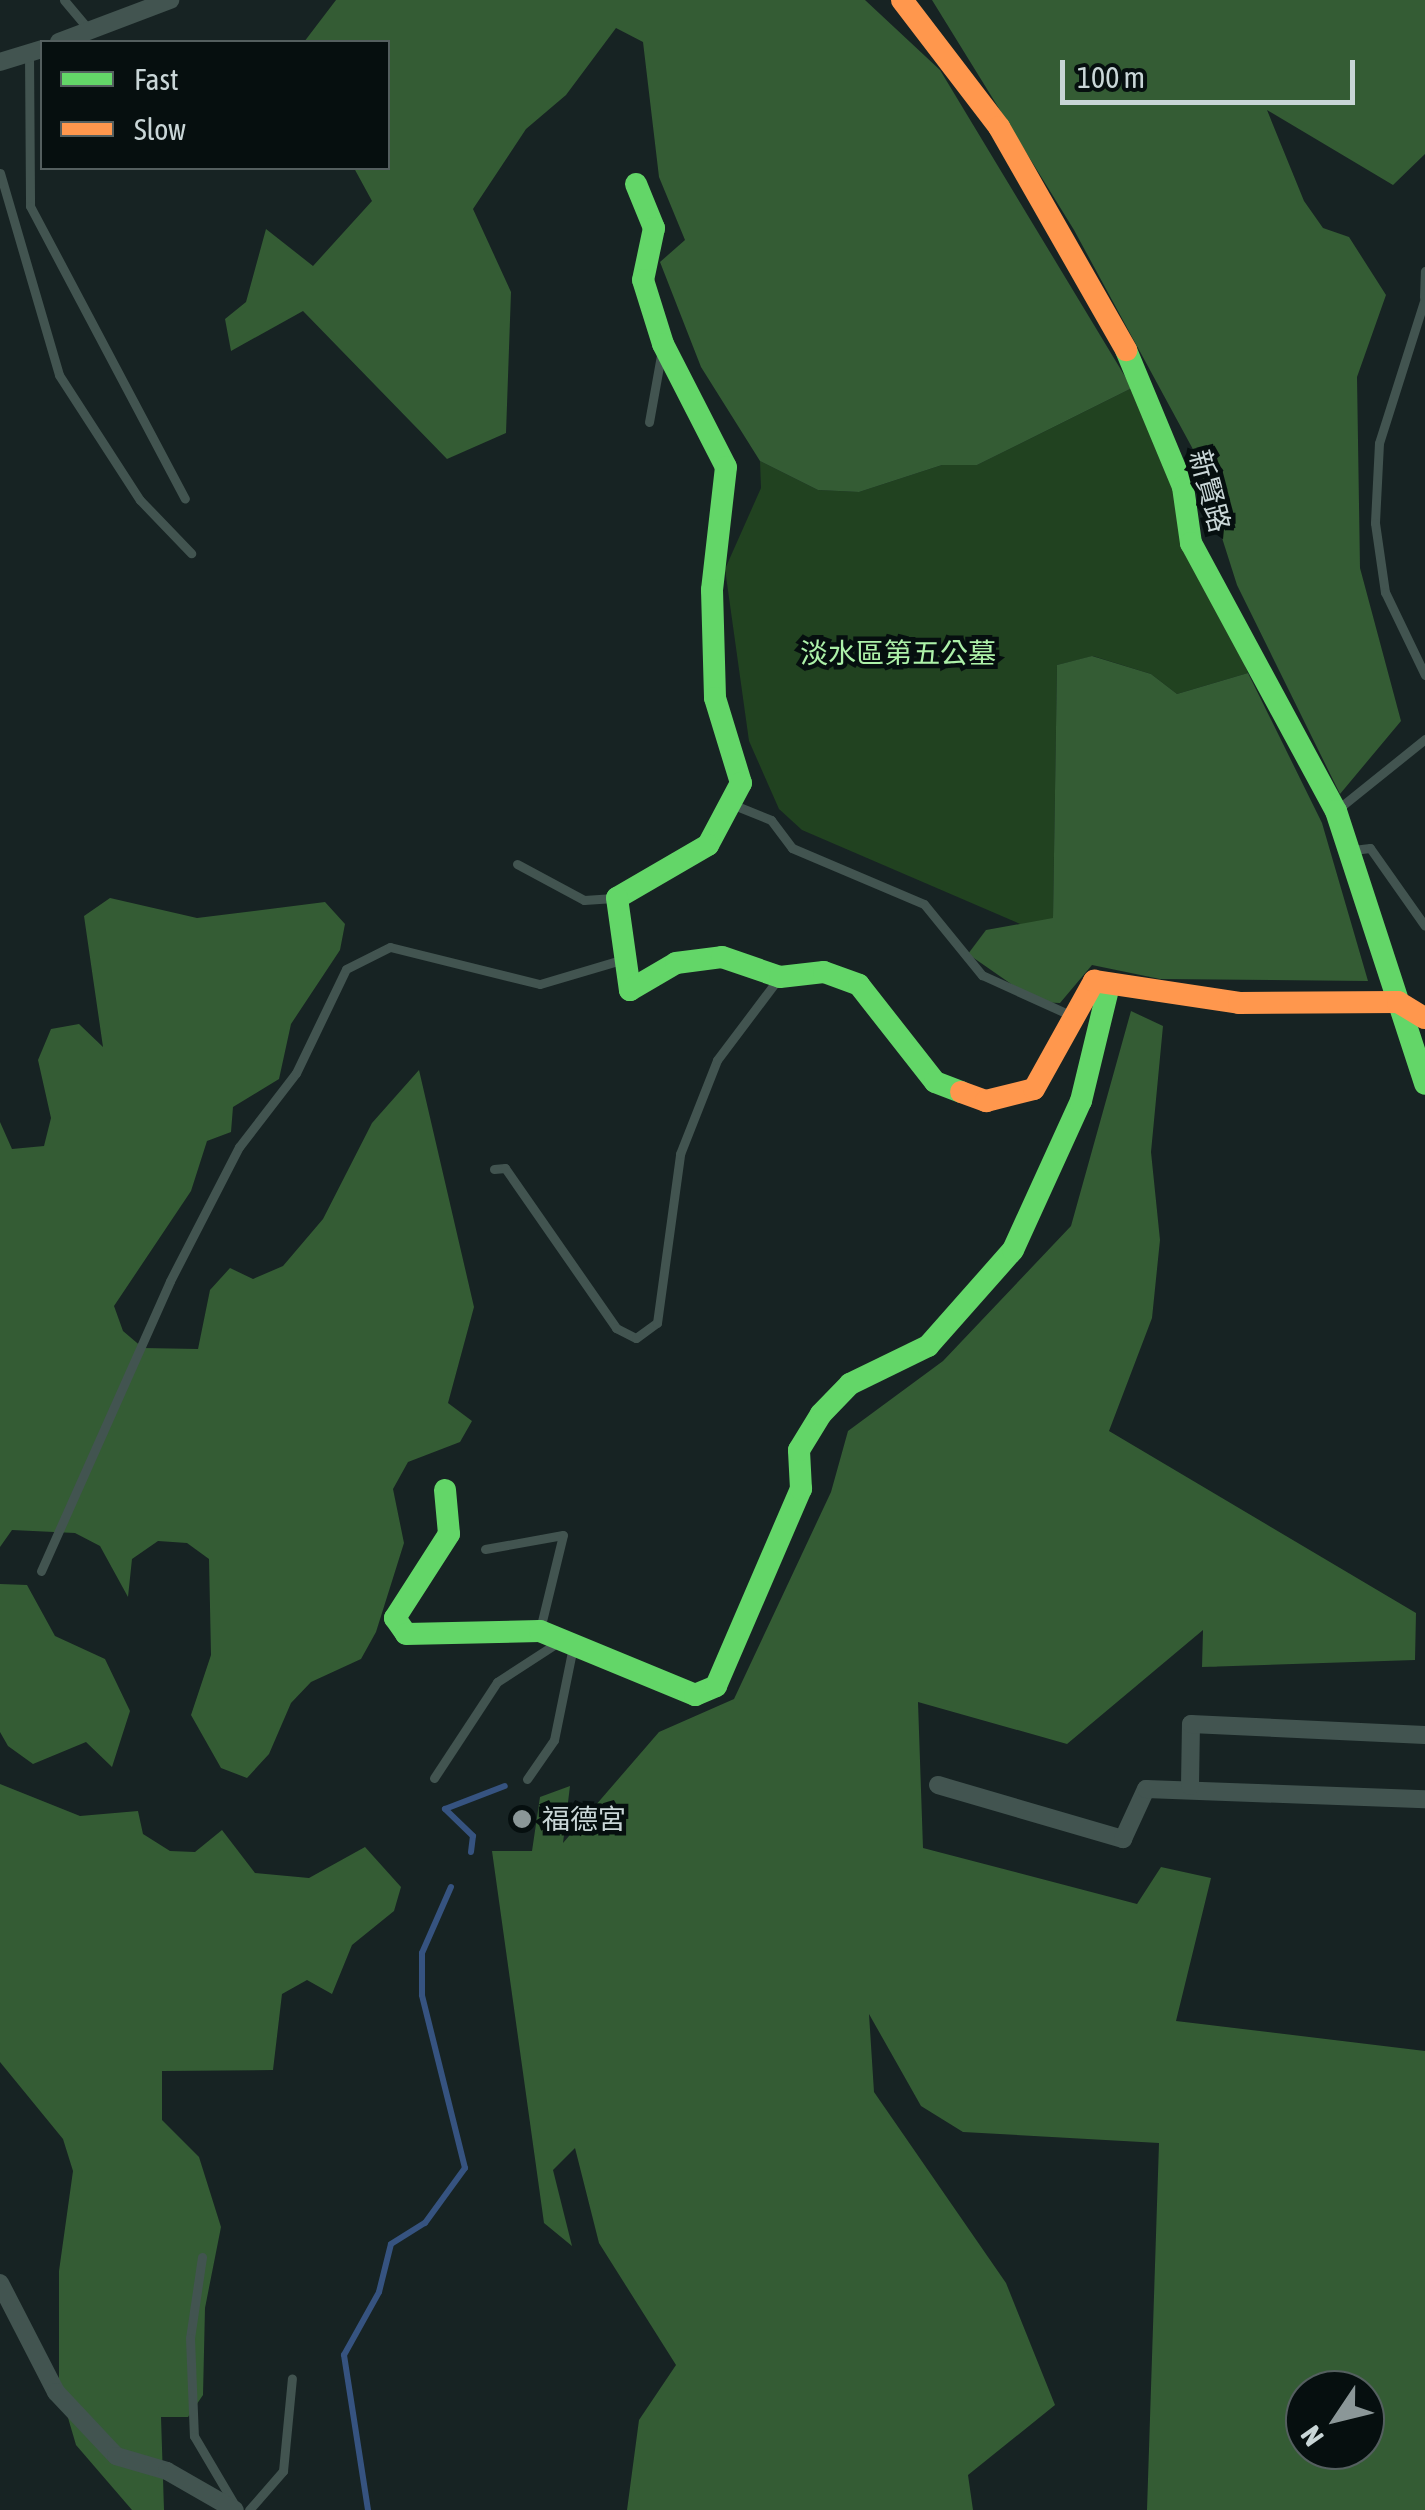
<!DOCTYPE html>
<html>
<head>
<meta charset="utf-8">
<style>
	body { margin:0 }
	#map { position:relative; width:1425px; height:2510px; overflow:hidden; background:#172323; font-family:"Asap Condensed","Noto Sans TC",sans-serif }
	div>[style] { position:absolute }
	.green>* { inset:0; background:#214220 }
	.forest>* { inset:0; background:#345c34 }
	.stream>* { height:6px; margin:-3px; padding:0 3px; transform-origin:3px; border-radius:3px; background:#365380 }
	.lane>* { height:9px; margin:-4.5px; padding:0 4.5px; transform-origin:4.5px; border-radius:4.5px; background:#425450 }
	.street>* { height:18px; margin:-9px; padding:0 9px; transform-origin:9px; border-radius:9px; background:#425450 }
	.fast>* { height:22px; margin:-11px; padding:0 11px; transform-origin:11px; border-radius:11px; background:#63d668 }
	.slow>* { height:22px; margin:-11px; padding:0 11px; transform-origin:11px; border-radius:11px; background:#ff974d }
	.dots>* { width:28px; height:28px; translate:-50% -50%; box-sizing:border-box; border:5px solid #060f0f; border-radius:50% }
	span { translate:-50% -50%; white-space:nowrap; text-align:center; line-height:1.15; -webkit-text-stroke:9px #060f0f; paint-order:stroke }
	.street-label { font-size:28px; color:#c9d6d7 }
	.park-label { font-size:28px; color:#adf1a9 }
	.poi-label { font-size:28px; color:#c9d6d7 }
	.left { translate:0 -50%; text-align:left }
	.legend { position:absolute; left:40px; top:40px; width:350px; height:130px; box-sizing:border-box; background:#060f0f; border:2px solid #545f5f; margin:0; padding:12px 18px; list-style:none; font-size:30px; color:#c9d6d7 }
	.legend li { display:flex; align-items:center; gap:20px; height:50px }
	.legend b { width:50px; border:2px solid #545f5f }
	.north { position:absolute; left:1285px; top:2370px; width:100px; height:100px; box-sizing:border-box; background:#060f0f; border:2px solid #545f5f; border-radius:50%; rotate:235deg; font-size:28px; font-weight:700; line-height:40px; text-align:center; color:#c9d6d7 }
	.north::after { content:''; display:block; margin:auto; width:35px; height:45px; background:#8b9798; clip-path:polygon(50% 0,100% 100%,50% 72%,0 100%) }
	.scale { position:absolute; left:1060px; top:60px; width:295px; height:45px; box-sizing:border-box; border:5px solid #c9d6d7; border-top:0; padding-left:12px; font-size:30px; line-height:35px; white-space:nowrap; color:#c9d6d7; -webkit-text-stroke:8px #060f0f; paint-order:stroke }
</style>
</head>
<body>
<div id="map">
	<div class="green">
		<i style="clip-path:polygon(1132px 388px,1248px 673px,1177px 694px,1151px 674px,1093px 656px,1057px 665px,1053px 919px,1027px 927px,802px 830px,779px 809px,749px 741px,725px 569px,761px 488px,760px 461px,818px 490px,859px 492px,942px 465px,977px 465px)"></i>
	</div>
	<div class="forest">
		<i style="clip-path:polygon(336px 0,865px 0,940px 70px,1132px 388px,977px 465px,942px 465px,859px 492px,818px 490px,760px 461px,701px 367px,660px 262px,685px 240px,659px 177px,643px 42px,616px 28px,566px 95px,526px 129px,473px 209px,511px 292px,506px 433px,447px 459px,303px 311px,231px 351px,225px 319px,246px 302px,266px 229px,313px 266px,372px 201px,354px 168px,388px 168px,388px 42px,304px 42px)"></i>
		<i style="clip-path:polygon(932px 0,1425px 0,1425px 154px,1393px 185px,1267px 110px,1304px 201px,1323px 228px,1349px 237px,1386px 295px,1357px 377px,1360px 568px,1401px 721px,1340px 794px,1237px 585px,1195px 453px,1074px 230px)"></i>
		<i style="clip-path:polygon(1092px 656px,1151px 674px,1177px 694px,1248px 673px,1322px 823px,1368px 981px,1160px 979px,1092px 965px,1060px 1003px,1037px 1002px,968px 954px,986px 930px,1053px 918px,1057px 665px)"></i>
		<i style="clip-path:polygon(110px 898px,197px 918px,325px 902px,345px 924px,340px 950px,291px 1024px,279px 1079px,233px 1107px,231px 1132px,207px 1141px,191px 1191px,114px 1306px,123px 1331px,143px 1348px,198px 1349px,210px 1290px,230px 1268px,253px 1279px,283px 1266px,323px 1219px,372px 1123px,419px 1070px,474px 1307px,448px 1403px,472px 1421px,460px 1442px,408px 1462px,393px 1489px,404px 1543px,376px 1632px,361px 1659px,311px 1682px,291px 1703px,269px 1754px,247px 1778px,221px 1768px,191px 1715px,211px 1655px,209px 1559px,187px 1543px,158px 1541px,132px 1559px,128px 1597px,100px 1546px,75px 1533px,12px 1530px,0 1547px,0 1025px,0 1122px,12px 1149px,44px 1146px,51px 1118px,38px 1060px,51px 1029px,79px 1024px,103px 1047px,84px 916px)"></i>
		<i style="clip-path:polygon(evenodd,1131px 1011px,1163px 1026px,1151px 1152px,1160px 1240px,1152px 1318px,1109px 1431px,1416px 1613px,1415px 1660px,1202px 1667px,1203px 1630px,1067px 1744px,918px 1702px,923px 1848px,1137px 1904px,1161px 1867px,1211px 1878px,1176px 2021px,1425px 2051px,1425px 2510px,1147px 2510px,1159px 2143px,963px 2132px,921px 2106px,869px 2014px,874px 2092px,1006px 2283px,1055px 2405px,968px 2475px,973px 2510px,627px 2510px,639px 2420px,676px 2365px,599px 2243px,575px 2148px,553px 2170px,572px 2246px,544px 2223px,492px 1851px,532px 1851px,540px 1797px,570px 1786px,563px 1843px,659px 1732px,734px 1699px,831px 1492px,848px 1431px,943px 1361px,1071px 1226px,1131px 1011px,1305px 2390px,1365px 2390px,1365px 2450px,1305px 2450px,1305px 2390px)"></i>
		<i style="clip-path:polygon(0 1584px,27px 1585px,55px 1636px,105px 1659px,130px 1711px,112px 1767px,86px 1742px,33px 1764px,8px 1746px,0 1732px)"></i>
		<i style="clip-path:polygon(0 1784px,80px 1816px,138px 1811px,143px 1834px,170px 1851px,195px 1852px,222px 1830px,255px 1873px,309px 1878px,365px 1847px,401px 1887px,394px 1911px,352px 1945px,332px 1994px,307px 1980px,282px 1994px,273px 2070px,162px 2071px,162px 2120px,199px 2157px,221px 2227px,205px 2308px,203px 2395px,188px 2417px,161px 2417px,164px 2510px,132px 2510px,76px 2445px,59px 2387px,59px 2271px,73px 2171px,63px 2139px,0 2062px)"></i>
	</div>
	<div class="stream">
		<i style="left:471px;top:1852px;width:16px;rotate:-83deg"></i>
		<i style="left:473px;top:1836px;width:39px;rotate:-136deg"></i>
		<i style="left:445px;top:1809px;width:64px;rotate:-21deg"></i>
		<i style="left:368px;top:2510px;width:157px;rotate:-98.8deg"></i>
		<i style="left:344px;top:2355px;width:72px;rotate:-60.9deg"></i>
		<i style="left:379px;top:2292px;width:49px;rotate:-76deg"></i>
		<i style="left:391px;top:2244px;width:40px;rotate:-32deg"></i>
		<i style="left:425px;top:2223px;width:68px;rotate:-54deg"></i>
		<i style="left:465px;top:2168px;width:178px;rotate:-104deg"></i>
		<i style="left:422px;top:1995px;width:42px;rotate:-90deg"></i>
		<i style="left:422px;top:1953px;width:72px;rotate:-66.3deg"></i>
	</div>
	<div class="lane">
		<i style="left:64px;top:0;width:40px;rotate:50deg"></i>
		<i style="left:29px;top:54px;width:152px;rotate:89.6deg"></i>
		<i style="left:30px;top:206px;width:331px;rotate:62.1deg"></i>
		<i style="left:0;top:173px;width:210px;rotate:73.7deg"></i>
		<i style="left:59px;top:375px;width:149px;rotate:57.1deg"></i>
		<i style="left:140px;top:500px;width:74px;rotate:46.1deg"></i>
		<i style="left:1424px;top:297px;width:26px;rotate:-88deg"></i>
		<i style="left:1425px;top:298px;width:152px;rotate:107.6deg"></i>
		<i style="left:1379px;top:443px;width:80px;rotate:92.9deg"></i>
		<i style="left:1375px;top:523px;width:70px;rotate:81.8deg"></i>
		<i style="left:1385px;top:592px;width:92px;rotate:64.3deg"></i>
		<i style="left:649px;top:422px;width:68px;rotate:-79.8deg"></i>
		<i style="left:734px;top:805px;width:40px;rotate:22deg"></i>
		<i style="left:771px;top:820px;width:35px;rotate:53deg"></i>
		<i style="left:792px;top:848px;width:143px;rotate:23deg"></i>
		<i style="left:924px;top:904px;width:92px;rotate:50.8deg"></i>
		<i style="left:982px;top:975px;width:97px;rotate:24.4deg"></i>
		<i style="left:1338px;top:809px;width:112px;rotate:-38.8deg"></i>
		<i style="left:1353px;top:850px;width:17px;rotate:-7deg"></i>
		<i style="left:1370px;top:848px;width:95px;rotate:54.8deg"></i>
		<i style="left:517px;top:864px;width:76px;rotate:28.2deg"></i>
		<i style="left:584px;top:900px;width:30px;rotate:-4deg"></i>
		<i style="left:494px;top:1169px;width:11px;rotate:-5deg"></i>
		<i style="left:505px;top:1168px;width:195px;rotate:55.2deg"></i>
		<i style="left:616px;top:1328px;width:22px;rotate:27deg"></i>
		<i style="left:636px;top:1338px;width:26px;rotate:-36deg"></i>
		<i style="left:657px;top:1323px;width:171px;rotate:-82.2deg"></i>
		<i style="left:680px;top:1154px;width:101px;rotate:-68.5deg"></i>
		<i style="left:717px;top:1060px;width:101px;rotate:-53deg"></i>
		<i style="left:485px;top:1549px;width:79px;rotate:-10.2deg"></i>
		<i style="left:563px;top:1535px;width:97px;rotate:103.7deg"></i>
		<i style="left:41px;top:1571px;width:317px;rotate:-66deg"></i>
		<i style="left:170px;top:1281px;width:151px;rotate:-62.8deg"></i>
		<i style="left:239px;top:1147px;width:93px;rotate:-52.4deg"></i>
		<i style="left:296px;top:1073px;width:115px;rotate:-64.3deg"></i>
		<i style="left:346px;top:969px;width:49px;rotate:-26.6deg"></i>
		<i style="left:390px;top:947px;width:154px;rotate:13.9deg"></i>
		<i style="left:540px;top:984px;width:84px;rotate:-16.5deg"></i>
		<i style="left:434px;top:1778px;width:115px;rotate:-56.7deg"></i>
		<i style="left:497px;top:1682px;width:72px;rotate:-33deg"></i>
		<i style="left:527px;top:1779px;width:47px;rotate:-55.3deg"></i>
		<i style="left:554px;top:1740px;width:95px;rotate:-78.5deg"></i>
		<i style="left:202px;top:2257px;width:82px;rotate:98.4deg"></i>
		<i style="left:190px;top:2338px;width:98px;rotate:87.7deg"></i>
		<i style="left:194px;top:2436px;width:79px;rotate:59.5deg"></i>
		<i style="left:249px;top:2510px;width:52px;rotate:-48.9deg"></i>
		<i style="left:283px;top:2471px;width:93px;rotate:-84.5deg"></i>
	</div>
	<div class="street">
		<i style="left:59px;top:42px;width:119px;rotate:-20.7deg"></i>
		<i style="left:0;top:62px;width:44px;rotate:-17.2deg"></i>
		<i style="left:938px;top:1785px;width:193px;rotate:16.3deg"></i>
		<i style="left:1123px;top:1839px;width:55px;rotate:-65.3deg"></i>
		<i style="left:1146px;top:1789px;width:279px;rotate:2.1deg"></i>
		<i style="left:1190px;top:1786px;width:62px;rotate:-89.1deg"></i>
		<i style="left:1191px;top:1724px;width:234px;rotate:2.7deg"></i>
		<i style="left:0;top:2283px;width:123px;rotate:62.8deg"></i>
		<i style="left:56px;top:2392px;width:88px;rotate:46.8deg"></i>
		<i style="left:116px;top:2456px;width:53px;rotate:16.4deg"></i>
		<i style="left:167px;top:2471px;width:78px;rotate:29.8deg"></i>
	</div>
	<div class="fast">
		<i style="left:636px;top:184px;width:48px;rotate:67.8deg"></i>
		<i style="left:654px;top:228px;width:53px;rotate:101.9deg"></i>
		<i style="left:643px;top:280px;width:67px;rotate:72.6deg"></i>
		<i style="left:663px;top:344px;width:138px;rotate:62.9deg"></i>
		<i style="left:726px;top:467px;width:124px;rotate:96.5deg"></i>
		<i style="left:712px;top:590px;width:108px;rotate:88.4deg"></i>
		<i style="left:715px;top:698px;width:89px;rotate:73deg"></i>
		<i style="left:741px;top:783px;width:70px;rotate:118deg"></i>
		<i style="left:708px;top:845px;width:105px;rotate:149.8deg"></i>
		<i style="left:617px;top:898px;width:93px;rotate:82deg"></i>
		<i style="left:630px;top:990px;width:53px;rotate:-30.4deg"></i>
		<i style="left:676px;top:963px;width:46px;rotate:-7.4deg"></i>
		<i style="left:722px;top:957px;width:61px;rotate:19deg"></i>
		<i style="left:780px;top:977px;width:44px;rotate:-6.5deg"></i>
		<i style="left:824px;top:972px;width:37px;rotate:20deg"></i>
		<i style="left:859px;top:985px;width:123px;rotate:51.9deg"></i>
		<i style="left:935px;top:1082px;width:28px;rotate:21deg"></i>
		<i style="left:1126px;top:350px;width:148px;rotate:67.4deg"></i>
		<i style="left:1183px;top:487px;width:57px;rotate:81.9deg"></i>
		<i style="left:1191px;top:543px;width:305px;rotate:61.6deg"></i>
		<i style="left:1336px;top:811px;width:287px;rotate:71.9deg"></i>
		<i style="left:445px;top:1490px;width:44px;rotate:84.8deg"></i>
		<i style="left:449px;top:1534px;width:100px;rotate:122.7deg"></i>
		<i style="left:395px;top:1618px;width:19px;rotate:55deg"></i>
		<i style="left:406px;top:1634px;width:134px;rotate:-1.3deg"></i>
		<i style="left:540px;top:1631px;width:168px;rotate:22.4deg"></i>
		<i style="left:695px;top:1695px;width:23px;rotate:-23deg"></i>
		<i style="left:716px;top:1686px;width:215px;rotate:-66.7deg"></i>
		<i style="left:801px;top:1489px;width:39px;rotate:-93deg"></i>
		<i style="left:799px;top:1450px;width:42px;rotate:-58.6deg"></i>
		<i style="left:821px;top:1414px;width:42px;rotate:-46deg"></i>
		<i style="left:850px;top:1384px;width:87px;rotate:-26deg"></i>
		<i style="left:928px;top:1346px;width:128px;rotate:-48.5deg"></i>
		<i style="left:1013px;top:1250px;width:164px;rotate:-65.5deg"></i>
		<i style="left:1081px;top:1101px;width:119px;rotate:-76.4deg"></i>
	</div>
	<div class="slow">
		<i style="left:902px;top:0;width:160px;rotate:52.6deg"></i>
		<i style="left:999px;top:127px;width:257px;rotate:60.3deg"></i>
		<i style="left:961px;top:1092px;width:27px;rotate:20deg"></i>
		<i style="left:986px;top:1101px;width:49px;rotate:-14deg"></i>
		<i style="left:1034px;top:1089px;width:124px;rotate:-60.9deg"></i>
		<i style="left:1094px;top:981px;width:147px;rotate:8.6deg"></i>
		<i style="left:1239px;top:1003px;width:159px;rotate:-0.4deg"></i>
		<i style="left:1398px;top:1002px;width:31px;rotate:31deg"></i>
	</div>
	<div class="dots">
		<i style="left:522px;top:1819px;background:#8b9798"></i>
	</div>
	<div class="street-label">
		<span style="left:1210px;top:491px;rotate:75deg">新賢路</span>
	</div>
	<div class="park-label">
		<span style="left:898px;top:653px">淡水區第五公墓</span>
	</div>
	<div class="poi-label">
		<span class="left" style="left:542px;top:1819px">福德宮</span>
	</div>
	<ul class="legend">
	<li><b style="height:12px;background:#63d668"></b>Fast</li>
	<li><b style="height:12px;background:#ff974d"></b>Slow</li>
	</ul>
	<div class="north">N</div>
	<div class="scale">100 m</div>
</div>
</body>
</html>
